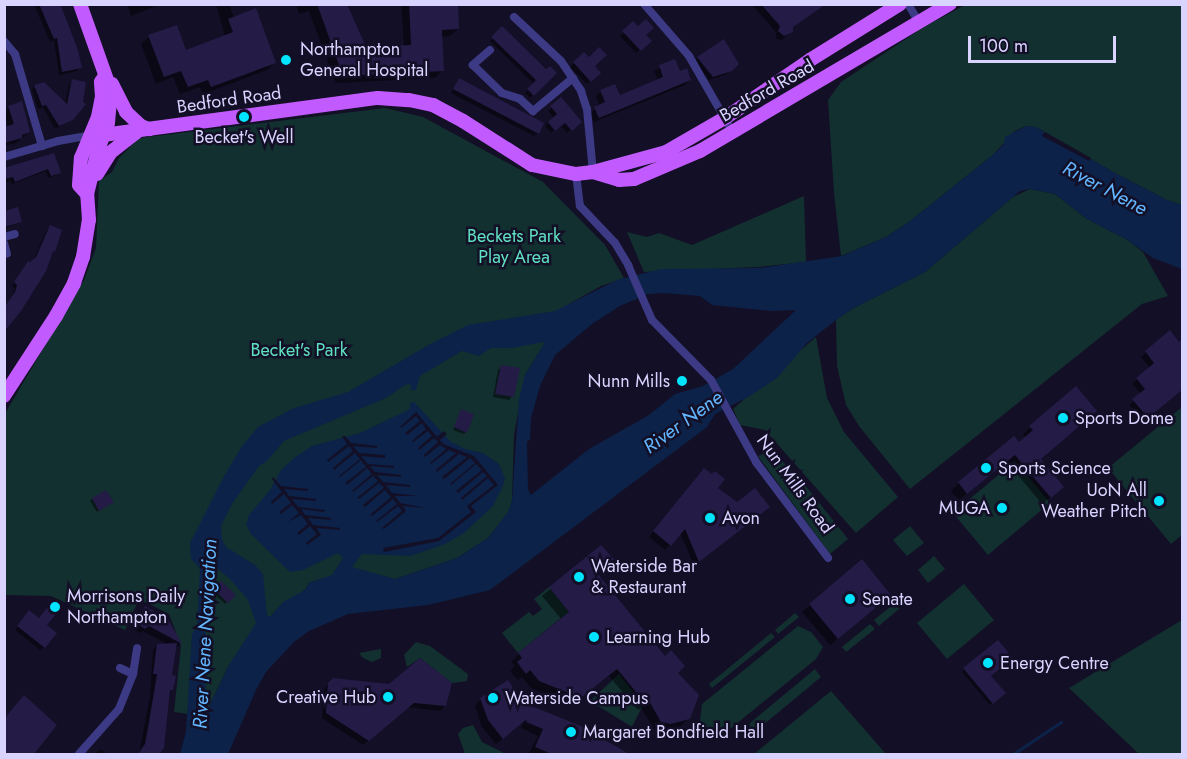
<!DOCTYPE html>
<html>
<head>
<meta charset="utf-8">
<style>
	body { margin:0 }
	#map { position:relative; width:1187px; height:759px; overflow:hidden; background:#130f26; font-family:Jost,sans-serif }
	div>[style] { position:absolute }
	.green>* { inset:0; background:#12302f }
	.water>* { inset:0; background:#0c2248 }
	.pier>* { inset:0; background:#130f26 }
	.shadow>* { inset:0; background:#0007 }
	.stream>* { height:3px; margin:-1.5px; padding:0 1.5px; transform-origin:1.5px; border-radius:1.5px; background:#0c2248 }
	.building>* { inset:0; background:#241b47 }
	.street>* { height:8px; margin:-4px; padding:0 4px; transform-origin:4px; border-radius:4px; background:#3d3a85 }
	.primary>* { height:14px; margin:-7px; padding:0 7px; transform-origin:7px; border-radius:7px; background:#c25bff }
	.dots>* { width:16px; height:16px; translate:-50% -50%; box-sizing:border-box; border:3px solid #130f26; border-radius:50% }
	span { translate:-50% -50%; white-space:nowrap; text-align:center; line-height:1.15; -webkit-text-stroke:5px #130f26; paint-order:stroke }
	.poi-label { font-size:18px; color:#d9d4ff }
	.left { translate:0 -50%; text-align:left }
	.right { translate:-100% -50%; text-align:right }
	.street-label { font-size:18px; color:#d9d4ff }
	.park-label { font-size:18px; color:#5fe0c0 }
	.water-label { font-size:20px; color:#62b6ff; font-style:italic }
	.frame { position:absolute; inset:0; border:6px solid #d9d4ff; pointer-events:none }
	.scale { position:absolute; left:968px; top:36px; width:148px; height:27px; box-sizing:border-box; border:3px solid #d9d4ff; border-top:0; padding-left:8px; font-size:18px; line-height:21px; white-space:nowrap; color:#d9d4ff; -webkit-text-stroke:4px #130f26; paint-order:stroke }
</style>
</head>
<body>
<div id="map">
	<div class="green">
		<i style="clip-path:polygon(965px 5px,1182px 5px,1182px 205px,1167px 200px,1113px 172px,1036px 127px,1026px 126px,1015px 131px,994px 154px,909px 222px,886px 237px,841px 256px,834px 193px,828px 100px,841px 82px,924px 27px)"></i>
		<i style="clip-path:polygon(385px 108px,423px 117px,543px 182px,605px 245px,624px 278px,601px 286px,569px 304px,525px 375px,514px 435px,512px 501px,508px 513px,488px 538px,457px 558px,395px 579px,354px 569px,309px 583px,305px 590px,276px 610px,229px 665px,207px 711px,188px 714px,174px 712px,181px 646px,169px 614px,139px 599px,125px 630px,51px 596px,5px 595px,4px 415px,84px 280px,96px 248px,99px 181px,112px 172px,119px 158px,139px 138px)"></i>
		<i style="clip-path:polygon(1030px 189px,1055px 194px,1087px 219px,1126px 239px,1143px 252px,1168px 296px,1142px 304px,910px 489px,859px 426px,846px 405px,837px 366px,836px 320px,852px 309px,925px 272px,1013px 197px)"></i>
		<i style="clip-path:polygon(804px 196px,806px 262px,758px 267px,644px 272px,627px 232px,647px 237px,659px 233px,692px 245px)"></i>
		<i style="clip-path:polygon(816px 337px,827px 398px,844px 432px,898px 497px,856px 533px,765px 430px,740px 425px,733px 409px)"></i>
		<i style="clip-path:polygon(1182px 407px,1182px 535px,1171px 544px,1108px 468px)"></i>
		<i style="clip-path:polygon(768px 447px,801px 480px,848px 539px,830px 554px,758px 456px)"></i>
		<i style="clip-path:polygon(1015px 461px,1050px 503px,988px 555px,953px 513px)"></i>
		<i style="clip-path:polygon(910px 526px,924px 543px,907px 556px,893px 540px)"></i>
		<i style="clip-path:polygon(934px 556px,945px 569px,928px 583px,918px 570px)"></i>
		<i style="clip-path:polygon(964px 584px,994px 620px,947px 659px,917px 623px)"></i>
		<i style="clip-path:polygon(549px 587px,574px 618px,561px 618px,518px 653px,502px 633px,529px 612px,533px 616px,542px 609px,534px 599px)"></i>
		<i style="clip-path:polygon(895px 603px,900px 608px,879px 626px,874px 620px)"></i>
		<i style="clip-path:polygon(795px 613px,799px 617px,778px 634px,775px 630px)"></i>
		<i style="clip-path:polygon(1182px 620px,1182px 754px,1139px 754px,1069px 688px)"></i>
		<i style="clip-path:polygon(870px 624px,875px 629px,846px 652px,842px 647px)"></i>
		<i style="clip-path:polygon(798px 626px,811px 632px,823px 647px,816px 659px,719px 738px,699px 729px,702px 704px)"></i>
		<i style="clip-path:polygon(771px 633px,775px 637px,712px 688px,709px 684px)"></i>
		<i style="clip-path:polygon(416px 642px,430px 646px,468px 674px,467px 681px,452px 683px,420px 658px,407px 667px,404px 655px)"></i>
		<i style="clip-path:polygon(381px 649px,381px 658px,372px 662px,363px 658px,359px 653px)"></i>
		<i style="clip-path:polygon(815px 669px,821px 677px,756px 731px,749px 730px,750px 723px)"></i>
		<i style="clip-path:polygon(619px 674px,643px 705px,632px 727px,590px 701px)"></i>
		<i style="clip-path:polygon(831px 691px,886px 754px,754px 754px)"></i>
		<i style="clip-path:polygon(473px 725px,482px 742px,506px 754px,465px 754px,458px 734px,463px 728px)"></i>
	</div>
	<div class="water">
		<i style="clip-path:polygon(evenodd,1026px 126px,1036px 127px,1113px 172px,1167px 200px,1182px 205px,1182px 269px,1153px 258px,1126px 239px,1087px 219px,1055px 194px,1030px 189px,1020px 191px,925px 272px,852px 309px,836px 320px,807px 343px,777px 378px,750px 396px,715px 414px,707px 427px,490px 590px,428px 605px,348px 614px,309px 631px,294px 642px,266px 672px,256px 690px,228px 754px,180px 754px,186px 732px,192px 633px,197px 628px,200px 568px,191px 559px,190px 543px,223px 478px,242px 446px,258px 427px,294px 408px,348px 392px,430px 344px,468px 325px,555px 311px,617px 280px,661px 269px,760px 268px,842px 256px,886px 237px,909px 222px,994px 154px,1004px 144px,1005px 137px,1026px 126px,664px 293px,700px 296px,712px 305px,772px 311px,796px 310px,733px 369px,703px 386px,675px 394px,649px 415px,589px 449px,531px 495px,528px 489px,527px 442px,530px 439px,531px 418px,540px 386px,555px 355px,592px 324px,620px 306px,648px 294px,664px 293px,1026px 126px,543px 342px,544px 344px,525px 375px,519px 399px,512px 501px,508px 512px,488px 538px,457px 558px,395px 579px,352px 567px,362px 554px,410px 556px,443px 545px,464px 533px,493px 506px,502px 488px,505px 479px,499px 464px,483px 453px,465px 449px,450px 441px,414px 402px,410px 403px,410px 409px,360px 433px,312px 446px,295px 457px,281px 470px,270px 490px,249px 515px,246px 524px,251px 534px,290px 572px,303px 570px,338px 553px,343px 558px,332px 575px,309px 583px,305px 590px,283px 602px,270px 617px,267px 615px,263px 574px,255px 565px,226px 547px,222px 539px,221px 526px,232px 504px,259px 466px,267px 461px,284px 441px,386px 398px,405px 385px,411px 384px,411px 390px,416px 390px,420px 376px,462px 351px,479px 356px,491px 348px,512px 348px,543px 342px,1026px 126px,213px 565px,230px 579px,248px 600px,256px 623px,229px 665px,207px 711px,204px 707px,209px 638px,203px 630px,208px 568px,213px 565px)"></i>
	</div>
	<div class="pier">
		<i style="clip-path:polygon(1045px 132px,1091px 158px,1089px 161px,1042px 136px)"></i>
		<i style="clip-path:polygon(416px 412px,437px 437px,444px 431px,447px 434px,440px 440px,443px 444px,474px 456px,498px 485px,471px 506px,476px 512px,439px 541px,384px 552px,383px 548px,438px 538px,471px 512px,467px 506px,494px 485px,488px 478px,462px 500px,461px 498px,487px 476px,483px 472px,458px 493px,456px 491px,482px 470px,476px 464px,451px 485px,450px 484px,475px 463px,470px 458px,444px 479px,442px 477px,467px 457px,459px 454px,437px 472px,436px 470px,456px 453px,449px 450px,431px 464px,430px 463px,446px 449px,440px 445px,425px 457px,424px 455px,438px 442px,434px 438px,419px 450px,418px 448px,432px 436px,428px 431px,413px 442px,412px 441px,426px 429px,422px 423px,407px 435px,405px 433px,420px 421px,416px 416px,401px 428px,400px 427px)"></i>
		<i style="clip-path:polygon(342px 436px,345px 436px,351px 443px,377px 446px,377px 448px,353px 446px,359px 453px,385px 455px,385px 458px,361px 456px,368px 464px,394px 466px,394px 468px,370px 466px,375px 472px,401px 475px,401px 477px,377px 475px,383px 482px,410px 485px,410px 487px,386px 485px,392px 493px,418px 496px,395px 496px,400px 503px,426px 508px,403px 506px,406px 511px,384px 529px,382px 528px,402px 511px,398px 506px,377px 522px,376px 521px,397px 504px,393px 499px,372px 516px,370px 515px,391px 497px,385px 490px,365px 507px,363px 505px,384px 488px,379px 483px,359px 499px,357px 498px,378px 481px,373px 476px,353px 492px,352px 491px,372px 474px,367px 468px,347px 485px,345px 483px,366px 467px,361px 460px,340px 477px,339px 476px,360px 459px,355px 453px,334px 470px,333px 468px,353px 451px,349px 446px,328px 462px,327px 460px,347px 444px)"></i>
		<i style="clip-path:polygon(273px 477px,281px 486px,308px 489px,308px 491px,284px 489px,289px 496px,316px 499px,316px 501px,292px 499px,298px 507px,325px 510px,324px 512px,301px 509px,305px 515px,331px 518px,331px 520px,308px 518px,313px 525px,340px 528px,340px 530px,316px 528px,321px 535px,307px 545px,306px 543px,317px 534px,310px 526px,299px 535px,297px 533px,308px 524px,301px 515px,288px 522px,299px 513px,292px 505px,281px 514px,279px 512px,291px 503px,284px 494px,272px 504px,271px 502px,282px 492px,272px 479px)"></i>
	</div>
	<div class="shadow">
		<i style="clip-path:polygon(34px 4px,58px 4px,80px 68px,77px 71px,59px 75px,54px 40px,50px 42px)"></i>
		<i style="clip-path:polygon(127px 4px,162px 4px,131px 16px)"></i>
		<i style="clip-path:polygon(216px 4px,229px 4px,234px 18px,275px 63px,267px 70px,203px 94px,200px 87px,180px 94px,173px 77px,156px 84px,141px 44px,149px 37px,185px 52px,226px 40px)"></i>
		<i style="clip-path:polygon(296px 4px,345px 4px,365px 49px,404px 47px,401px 4px,457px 4px,458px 29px,450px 36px,441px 37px,443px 70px,435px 78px,336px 83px,309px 11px,299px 14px)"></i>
		<i style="clip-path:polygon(751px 4px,822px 4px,822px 5px,791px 28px,791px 31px,782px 40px,776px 39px,776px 32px)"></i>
		<i style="clip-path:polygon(633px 23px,650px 41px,636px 53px,620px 36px)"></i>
		<i style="clip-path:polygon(502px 28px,546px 71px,555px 73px,530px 98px,525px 93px,534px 84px,490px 41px)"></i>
		<i style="clip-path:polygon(583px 54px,599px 72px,587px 84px,570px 67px)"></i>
		<i style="clip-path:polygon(698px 58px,737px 64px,727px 74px,709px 80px,694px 61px)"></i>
		<i style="clip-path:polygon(674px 61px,679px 73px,690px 80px,685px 85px,594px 122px,590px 113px,600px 106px,596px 96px,601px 91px,619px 97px,658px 80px,654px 71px)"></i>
		<i style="clip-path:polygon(459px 80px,538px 133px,534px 136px,451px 93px)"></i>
		<i style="clip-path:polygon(72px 81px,72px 119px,55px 129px,43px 107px,38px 109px,32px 90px,35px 86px,65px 104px,69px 85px)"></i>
		<i style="clip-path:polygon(561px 99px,580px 122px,567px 133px,560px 125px,551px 133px,545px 126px,554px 118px,548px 111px)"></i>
		<i style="clip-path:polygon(9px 107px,29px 132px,16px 143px,4px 146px,4px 129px,8px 128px,4px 112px)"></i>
		<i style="clip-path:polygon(53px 155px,59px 172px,56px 175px,48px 178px,46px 171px,12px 184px,10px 181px,4px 183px,4px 170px)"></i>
		<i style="clip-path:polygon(4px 212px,20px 222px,4px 229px)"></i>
		<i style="clip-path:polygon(50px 227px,60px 231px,12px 297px,15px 288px,12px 286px,25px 266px,33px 262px,45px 233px)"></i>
		<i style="clip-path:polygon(1170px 332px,1179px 344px,1182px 341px,1182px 389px,1142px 422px,1129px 405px,1141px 394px,1132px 384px,1150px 368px,1141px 357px)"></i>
		<i style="clip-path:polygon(502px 366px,512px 396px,509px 400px,493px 397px,498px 370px)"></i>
		<i style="clip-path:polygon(1076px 388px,1039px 459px,1054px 494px,1042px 504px,1006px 461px,959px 500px,951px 491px,959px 483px,1014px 438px,1019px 444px,1026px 438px,1023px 435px,1030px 427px)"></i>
		<i style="clip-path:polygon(461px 411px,466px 432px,464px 434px,453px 430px)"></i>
		<i style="clip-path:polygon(699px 474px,712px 476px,716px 488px,737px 504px,763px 512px,694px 565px,680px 533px,665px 550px,649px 537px)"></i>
		<i style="clip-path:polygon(92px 499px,110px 504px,97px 512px,90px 501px)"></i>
		<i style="clip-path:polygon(601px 547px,596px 573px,676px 673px,689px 718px,681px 726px,662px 731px,654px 729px,641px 708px,638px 710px,609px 676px,572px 705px,531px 688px,522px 677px,518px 680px,510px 671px,515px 666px,511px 662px,519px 654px,562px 620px,542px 596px)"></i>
		<i style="clip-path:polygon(221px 583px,234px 595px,225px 604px,212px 592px)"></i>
		<i style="clip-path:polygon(882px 602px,830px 645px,802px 612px,810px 605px)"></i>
		<i style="clip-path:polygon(145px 607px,166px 620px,180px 644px,176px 648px,171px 676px,172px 689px,168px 693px,160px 754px,139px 754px,150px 696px,153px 650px,158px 645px,169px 645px,143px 631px,139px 633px,132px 626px)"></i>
		<i style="clip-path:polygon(26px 615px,44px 647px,40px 650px,15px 630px)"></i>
		<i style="clip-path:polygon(420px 660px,450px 683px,445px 706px,440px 711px,407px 707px,363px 745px,322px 718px,324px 689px,334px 679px,389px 685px)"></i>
		<i style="clip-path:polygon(964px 669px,990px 676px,1001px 696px,990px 705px,962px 672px)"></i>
		<i style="clip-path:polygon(481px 699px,523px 704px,581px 727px,626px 754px,532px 754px,529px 753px,538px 736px,521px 728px,524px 722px,496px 744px,482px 727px,475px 706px)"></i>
		<i style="clip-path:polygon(101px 749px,107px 754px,95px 754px)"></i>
	</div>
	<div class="stream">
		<i style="left:1013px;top:754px;width:58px;rotate:-33.7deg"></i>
	</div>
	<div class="building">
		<i style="clip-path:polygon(39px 4px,61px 6px,78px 50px,82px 68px,62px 72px,57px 38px,54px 39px)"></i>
		<i style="clip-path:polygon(317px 4px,347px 4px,366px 47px,411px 45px,409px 4px,458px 4px,459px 29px,442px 30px,444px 71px,343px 76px)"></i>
		<i style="clip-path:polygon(761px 4px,826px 4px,793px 27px,793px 32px,784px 36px,778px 31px,780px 26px)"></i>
		<i style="clip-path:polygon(256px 8px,276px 63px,211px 87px,208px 80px,188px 87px,181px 71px,164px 77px,148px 35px,177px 25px,186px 50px,233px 32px,228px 19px)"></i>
		<i style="clip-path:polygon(646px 19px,654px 28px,646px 35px,652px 41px,641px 51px,622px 31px,633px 21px,638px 26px)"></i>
		<i style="clip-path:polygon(502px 26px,546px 69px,550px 66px,557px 73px,534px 96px,527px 89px,536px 80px,491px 37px)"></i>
		<i style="clip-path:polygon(724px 39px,739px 64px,732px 71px,713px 77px,697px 57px)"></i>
		<i style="clip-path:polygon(599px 47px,607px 55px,595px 66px,601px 73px,591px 82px,573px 62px,584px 52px,589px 57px)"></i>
		<i style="clip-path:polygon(675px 59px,680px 71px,687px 68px,691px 80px,599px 118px,594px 107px,605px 102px,600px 90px,615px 84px,620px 95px,663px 77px,659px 65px)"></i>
		<i style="clip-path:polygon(459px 78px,544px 123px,539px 134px,453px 89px)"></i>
		<i style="clip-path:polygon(72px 79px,86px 82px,83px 102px,86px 104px,73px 120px,59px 126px,46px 105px,42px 106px,34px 85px,44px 82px,67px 104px)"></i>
		<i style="clip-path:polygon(561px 97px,582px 122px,572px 131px,565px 123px,555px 131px,548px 122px,557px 114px,550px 106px)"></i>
		<i style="clip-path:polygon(22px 101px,30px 132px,22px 135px,22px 138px,4px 143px,4px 127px,14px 124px,8px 106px)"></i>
		<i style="clip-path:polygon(54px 153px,61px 173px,51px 176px,48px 169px,15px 182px,13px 177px,4px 179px,4px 168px)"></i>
		<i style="clip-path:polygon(18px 207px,22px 222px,4px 227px,4px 211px)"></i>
		<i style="clip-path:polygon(50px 225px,62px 230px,55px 252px,53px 251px,46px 271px,21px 311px,4px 332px,4px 308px,15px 292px,17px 285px,14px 282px,28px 261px,30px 262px,36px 257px)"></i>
		<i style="clip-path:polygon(1170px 330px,1179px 342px,1182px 339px,1182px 390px,1148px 418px,1132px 399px,1145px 389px,1136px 378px,1154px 363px,1145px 351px)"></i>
		<i style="clip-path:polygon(501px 365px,520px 368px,514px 397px,495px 394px)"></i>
		<i style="clip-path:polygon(1076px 386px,1097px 411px,1041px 459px,1064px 487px,1051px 498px,1015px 455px,967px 494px,958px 482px,1014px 436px,1019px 442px,1033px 430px,1029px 426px)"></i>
		<i style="clip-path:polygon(461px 409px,474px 414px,467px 433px,454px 427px)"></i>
		<i style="clip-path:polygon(704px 468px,712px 474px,715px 471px,725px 479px,718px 488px,737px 502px,755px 488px,770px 507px,699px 562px,685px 529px,671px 546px,653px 531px)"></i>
		<i style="clip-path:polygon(106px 490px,114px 502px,99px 511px,92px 498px)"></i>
		<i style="clip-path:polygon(601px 545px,614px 559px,597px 573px,665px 656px,671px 650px,685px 666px,678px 673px,699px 695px,690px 719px,671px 724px,661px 722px,649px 701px,646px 704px,617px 669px,581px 698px,539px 681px,530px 670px,526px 674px,517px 662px,522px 658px,518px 653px,569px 612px,549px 587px)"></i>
		<i style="clip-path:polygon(862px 559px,891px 595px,838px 639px,809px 604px)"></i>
		<i style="clip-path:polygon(221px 581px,236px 595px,228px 603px,213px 589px)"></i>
		<i style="clip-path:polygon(53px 600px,62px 607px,47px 625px,57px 633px,45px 648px,17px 626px,29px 610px,39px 618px)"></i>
		<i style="clip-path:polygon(145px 606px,168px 619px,182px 644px,149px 626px,145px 629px,137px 624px,136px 620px)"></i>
		<i style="clip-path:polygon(998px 640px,1013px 658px,991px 676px,1006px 693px,993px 704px,963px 668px)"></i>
		<i style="clip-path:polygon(177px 643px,172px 675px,176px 676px,173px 690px,170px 690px,164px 748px,159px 754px,138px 754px,145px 744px,149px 722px,157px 674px,153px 674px,157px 644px)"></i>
		<i style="clip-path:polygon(420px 658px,452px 683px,446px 706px,414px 703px,369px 741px,326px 713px,328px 683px,333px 678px,389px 684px)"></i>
		<i style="clip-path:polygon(508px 680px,524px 703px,581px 726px,629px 754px,552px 754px,535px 747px,543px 729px,526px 722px,527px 719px,503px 739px,488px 720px,480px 698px)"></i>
		<i style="clip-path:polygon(24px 695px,57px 725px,34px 754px,4px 754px,4px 719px)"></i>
	</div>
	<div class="street">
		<i style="left:644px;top:4px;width:69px;rotate:49.1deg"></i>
		<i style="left:689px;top:56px;width:86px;rotate:60.2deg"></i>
		<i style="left:908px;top:4px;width:21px;rotate:59deg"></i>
		<i style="left:514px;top:17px;width:64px;rotate:43.1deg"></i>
		<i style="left:561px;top:61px;width:36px;rotate:56deg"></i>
		<i style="left:581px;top:91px;width:19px;rotate:72deg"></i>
		<i style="left:587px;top:109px;width:63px;rotate:84.6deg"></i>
		<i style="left:4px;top:41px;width:17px;rotate:50deg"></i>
		<i style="left:15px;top:54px;width:96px;rotate:73.6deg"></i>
		<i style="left:490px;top:50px;width:23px;rotate:139deg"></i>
		<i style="left:473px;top:65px;width:40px;rotate:44deg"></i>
		<i style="left:502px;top:93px;width:19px;rotate:18deg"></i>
		<i style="left:520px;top:99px;width:18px;rotate:43deg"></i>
		<i style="left:533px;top:111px;width:52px;rotate:-39.5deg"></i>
		<i style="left:4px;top:157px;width:56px;rotate:-16.5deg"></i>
		<i style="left:58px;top:141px;width:34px;rotate:-10deg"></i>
		<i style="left:576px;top:174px;width:32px;rotate:83deg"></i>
		<i style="left:580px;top:206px;width:51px;rotate:46.6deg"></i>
		<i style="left:615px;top:243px;width:26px;rotate:59deg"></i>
		<i style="left:628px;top:265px;width:60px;rotate:66.4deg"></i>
		<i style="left:652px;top:320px;width:84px;rotate:45.5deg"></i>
		<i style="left:711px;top:380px;width:94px;rotate:61.2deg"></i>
		<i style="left:756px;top:462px;width:120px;rotate:53.1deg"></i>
		<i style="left:4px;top:237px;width:11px;rotate:-15deg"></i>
		<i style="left:4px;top:243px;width:11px;rotate:75deg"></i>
		<i style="left:120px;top:668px;width:14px;rotate:25deg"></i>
		<i style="left:79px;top:754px;width:60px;rotate:-48.4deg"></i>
		<i style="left:119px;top:709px;width:38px;rotate:-68deg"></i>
		<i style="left:133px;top:674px;width:26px;rotate:-81deg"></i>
	</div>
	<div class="primary">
		<i style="left:112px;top:84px;width:31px;rotate:63deg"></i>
		<i style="left:126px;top:112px;width:21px;rotate:43deg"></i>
		<i style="left:141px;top:126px;width:9px;rotate:21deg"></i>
		<i style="left:103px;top:135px;width:277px;rotate:-7.7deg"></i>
		<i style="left:378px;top:98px;width:31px;rotate:4deg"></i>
		<i style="left:409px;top:100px;width:25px;rotate:12deg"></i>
		<i style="left:433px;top:105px;width:34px;rotate:28deg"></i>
		<i style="left:463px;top:121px;width:82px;rotate:32.5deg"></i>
		<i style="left:532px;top:165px;width:45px;rotate:11.6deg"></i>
		<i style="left:576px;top:174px;width:17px;rotate:-7deg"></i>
		<i style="left:593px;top:172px;width:76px;rotate:-15.3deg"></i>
		<i style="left:666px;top:152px;width:68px;rotate:-30deg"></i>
		<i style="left:725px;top:118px;width:103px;rotate:-34.3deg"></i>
		<i style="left:810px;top:60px;width:106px;rotate:-31.9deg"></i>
		<i style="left:593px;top:172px;width:27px;rotate:17deg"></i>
		<i style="left:619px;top:180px;width:15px;rotate:-4deg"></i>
		<i style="left:634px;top:179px;width:72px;rotate:-23deg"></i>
		<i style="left:700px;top:151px;width:290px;rotate:-30.5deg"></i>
		<i style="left:97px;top:174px;width:26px;rotate:-58deg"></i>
		<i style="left:111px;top:152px;width:33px;rotate:-38deg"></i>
		<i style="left:87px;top:194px;width:12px;rotate:-132deg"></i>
		<i style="left:79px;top:185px;width:27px;rotate:-86deg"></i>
		<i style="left:81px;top:158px;width:44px;rotate:-67.5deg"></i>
		<i style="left:98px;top:117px;width:20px;rotate:-79deg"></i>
		<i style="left:102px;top:97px;width:15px;rotate:-94deg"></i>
		<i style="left:101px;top:82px;width:7px;rotate:-56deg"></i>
		<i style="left:4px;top:396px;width:95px;rotate:-57deg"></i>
		<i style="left:56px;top:316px;width:38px;rotate:-61deg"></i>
		<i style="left:74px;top:283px;width:28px;rotate:-71deg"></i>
		<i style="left:83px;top:257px;width:37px;rotate:-81deg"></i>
		<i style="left:89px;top:220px;width:26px;rotate:-94deg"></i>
		<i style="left:87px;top:194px;width:45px;rotate:-76deg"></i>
		<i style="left:98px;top:150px;width:29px;rotate:-70deg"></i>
		<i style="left:108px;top:123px;width:32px;rotate:-85deg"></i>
		<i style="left:111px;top:91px;width:92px;rotate:-109.6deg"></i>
	</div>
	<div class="dots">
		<i style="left:286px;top:60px;background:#00e5ff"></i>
		<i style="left:244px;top:117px;background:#00e5ff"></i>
		<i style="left:682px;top:381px;background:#00e5ff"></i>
		<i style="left:1063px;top:418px;background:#00e5ff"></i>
		<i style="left:986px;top:468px;background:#00e5ff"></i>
		<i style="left:1159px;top:501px;background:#00e5ff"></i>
		<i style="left:1002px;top:508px;background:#00e5ff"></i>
		<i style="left:710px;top:518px;background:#00e5ff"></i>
		<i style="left:579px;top:577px;background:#00e5ff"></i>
		<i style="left:850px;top:599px;background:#00e5ff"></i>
		<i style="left:55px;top:607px;background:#00e5ff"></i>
		<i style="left:594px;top:637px;background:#00e5ff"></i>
		<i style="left:988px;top:663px;background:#00e5ff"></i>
		<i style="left:388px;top:697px;background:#00e5ff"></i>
		<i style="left:493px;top:698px;background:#00e5ff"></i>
		<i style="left:571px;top:732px;background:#00e5ff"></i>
	</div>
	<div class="poi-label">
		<span class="left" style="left:300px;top:60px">Northampton<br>General Hospital</span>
		<span style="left:244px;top:137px">Becket's Well</span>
		<span class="right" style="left:670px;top:381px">Nunn Mills</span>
		<span class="left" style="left:1075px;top:418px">Sports Dome</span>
		<span class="left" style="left:998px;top:468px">Sports Science</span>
		<span class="right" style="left:1147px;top:501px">UoN All<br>Weather Pitch</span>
		<span class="right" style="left:990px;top:508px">MUGA</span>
		<span class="left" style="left:722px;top:518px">Avon</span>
		<span class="left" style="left:591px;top:577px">Waterside Bar<br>&amp; Restaurant</span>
		<span class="left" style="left:67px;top:607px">Morrisons Daily<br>Northampton</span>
		<span class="left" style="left:862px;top:599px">Senate</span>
		<span class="left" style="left:606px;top:637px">Learning Hub</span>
		<span class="left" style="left:1000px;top:663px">Energy Centre</span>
		<span class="right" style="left:376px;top:697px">Creative Hub</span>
		<span class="left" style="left:505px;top:698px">Waterside Campus</span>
		<span class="left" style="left:583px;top:732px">Margaret Bondfield Hall</span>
	</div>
	<div class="street-label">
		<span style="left:767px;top:91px;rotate:-30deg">Bedford Road</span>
		<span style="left:229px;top:100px;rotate:-8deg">Bedford Road</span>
		<span style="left:795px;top:484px;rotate:54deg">Nun Mills Road</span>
	</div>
	<div class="park-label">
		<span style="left:514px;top:247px">Beckets Park<br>Play Area</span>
		<span style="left:299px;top:350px">Becket's Park</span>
	</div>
	<div class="water-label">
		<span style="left:1105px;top:188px;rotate:28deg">River Nene</span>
		<span style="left:683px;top:422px;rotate:-36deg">River Nene</span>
		<span style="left:205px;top:634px;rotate:-87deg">River Nene Navigation</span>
	</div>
	<div class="frame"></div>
	<div class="scale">100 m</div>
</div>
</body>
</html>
